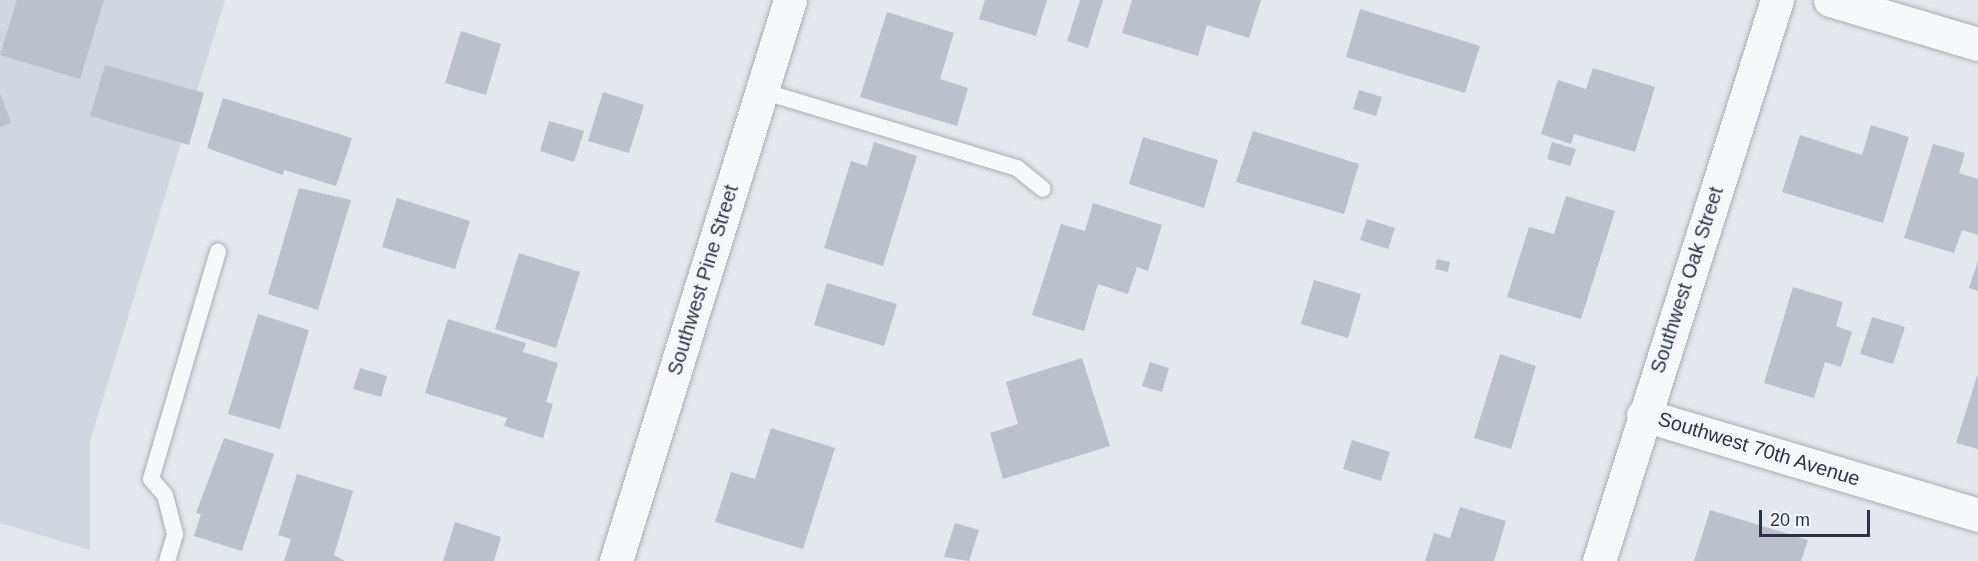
<!DOCTYPE html>
<html>
<head>
<meta charset="utf-8">
<style>
	body { margin:0 }
	#map { position:relative; width:1978px; height:561px; overflow:hidden; background:#e4e7ec; font-family:Helvetica,sans-serif }
	div>[style] { position:absolute }
	.built>* { inset:0; background:#d2d6de }
	.building>* { inset:0; background:#bbc0ca }
	.roads { filter:drop-shadow(0 0 2px #a9aeb7) drop-shadow(0 0 2px #a9aeb7) }
	.lane>* { height:16px; margin:-8px; padding:0 8px; transform-origin:8px; border-radius:8px; background:#f7f8fa }
	.street>* { height:33px; margin:-16.5px; padding:0 16.5px; transform-origin:16.5px; border-radius:16.5px; background:#f7f8fa }
	span { translate:-50% -50%; white-space:nowrap; text-align:center; line-height:1.15; -webkit-text-stroke:4.5px #f4f6f9; paint-order:stroke }
	.street-label { font-size:20px; color:#2b3445 }
	.scale { position:absolute; left:1759px; top:510px; width:111px; height:27px; box-sizing:border-box; border:3px solid #2b3445; border-top:0; padding-left:8px; font-size:18px; line-height:21px; white-space:nowrap; color:#2b3445; -webkit-text-stroke:4px #f4f6f9; paint-order:stroke }
</style>
</head>
<body>
<div id="map">
	<div class="built">
		<i style="clip-path:polygon(0 0,225px 0,90px 441px,90px 550px,0 523px)"></i>
	</div>
	<div class="building">
		<i style="clip-path:polygon(17px 0,104px 0,80px 79px,0 55px)"></i>
		<i style="clip-path:polygon(985px 0,1047px 0,1036px 36px,979px 19px)"></i>
		<i style="clip-path:polygon(1080px 0,1103px 0,1088px 48px,1067px 41px)"></i>
		<i style="clip-path:polygon(1132px 0,1261px 0,1249px 38px,1207px 25px,1198px 56px,1122px 33px)"></i>
		<i style="clip-path:polygon(1360px 9px,1480px 46px,1465px 93px,1346px 57px)"></i>
		<i style="clip-path:polygon(887px 12px,954px 33px,940px 79px,968px 88px,957px 126px,860px 97px)"></i>
		<i style="clip-path:polygon(461px 31px,501px 44px,486px 95px,445px 83px)"></i>
		<i style="clip-path:polygon(105px 65px,204px 93px,189px 145px,90px 116px)"></i>
		<i style="clip-path:polygon(1593px 68px,1655px 87px,1635px 152px,1574px 134px,1571px 144px,1541px 134px,1558px 80px,1586px 89px)"></i>
		<i style="clip-path:polygon(1359px 90px,1382px 97px,1376px 116px,1353px 109px)"></i>
		<i style="clip-path:polygon(603px 92px,644px 105px,629px 153px,588px 141px)"></i>
		<i style="clip-path:polygon(0 93px,11px 123px,0 127px)"></i>
		<i style="clip-path:polygon(223px 98px,352px 138px,336px 186px,284px 170px,283px 175px,207px 148px)"></i>
		<i style="clip-path:polygon(549px 121px,584px 131px,574px 162px,540px 151px)"></i>
		<i style="clip-path:polygon(1871px 125px,1909px 137px,1883px 223px,1782px 192px,1800px 135px,1862px 155px)"></i>
		<i style="clip-path:polygon(1253px 131px,1359px 164px,1344px 214px,1236px 182px)"></i>
		<i style="clip-path:polygon(1143px 137px,1218px 160px,1204px 208px,1129px 184px)"></i>
		<i style="clip-path:polygon(874px 142px,917px 156px,883px 266px,824px 248px,851px 161px,867px 166px)"></i>
		<i style="clip-path:polygon(1552px 142px,1576px 149px,1570px 166px,1547px 159px)"></i>
		<i style="clip-path:polygon(1933px 144px,1965px 153px,1959px 173px,1978px 179px,1978px 235px,1962px 230px,1954px 253px,1904px 238px)"></i>
		<i style="clip-path:polygon(299px 188px,351px 200px,318px 310px,268px 294px)"></i>
		<i style="clip-path:polygon(1566px 196px,1615px 211px,1581px 319px,1507px 297px,1529px 227px,1554px 234px)"></i>
		<i style="clip-path:polygon(397px 198px,470px 221px,455px 269px,382px 247px)"></i>
		<i style="clip-path:polygon(1093px 203px,1162px 225px,1148px 271px,1137px 267px,1128px 294px,1098px 284px,1084px 331px,1032px 315px,1061px 224px,1085px 231px)"></i>
		<i style="clip-path:polygon(1367px 219px,1395px 228px,1388px 249px,1360px 240px)"></i>
		<i style="clip-path:polygon(519px 253px,580px 272px,556px 348px,495px 329px)"></i>
		<i style="clip-path:polygon(1437px 259px,1450px 262px,1448px 272px,1435px 269px)"></i>
		<i style="clip-path:polygon(1978px 261px,1978px 291px,1969px 288px)"></i>
		<i style="clip-path:polygon(1314px 280px,1361px 294px,1348px 338px,1301px 324px)"></i>
		<i style="clip-path:polygon(827px 283px,897px 304px,884px 346px,814px 325px)"></i>
		<i style="clip-path:polygon(1793px 287px,1843px 302px,1836px 326px,1852px 332px,1841px 367px,1825px 362px,1814px 398px,1764px 383px)"></i>
		<i style="clip-path:polygon(258px 314px,309px 330px,280px 429px,228px 414px)"></i>
		<i style="clip-path:polygon(1872px 317px,1905px 327px,1893px 364px,1860px 354px)"></i>
		<i style="clip-path:polygon(448px 319px,526px 343px,523px 352px,558px 363px,546px 402px,553px 404px,543px 438px,504px 426px,507px 418px,425px 393px)"></i>
		<i style="clip-path:polygon(1500px 354px,1536px 366px,1511px 449px,1474px 438px)"></i>
		<i style="clip-path:polygon(1082px 358px,1110px 446px,1003px 479px,990px 433px,1018px 424px,1006px 382px)"></i>
		<i style="clip-path:polygon(1150px 362px,1169px 368px,1162px 392px,1142px 386px)"></i>
		<i style="clip-path:polygon(360px 368px,387px 376px,381px 397px,353px 389px)"></i>
		<i style="clip-path:polygon(1977px 376px,1978px 376px,1978px 449px,1956px 443px)"></i>
		<i style="clip-path:polygon(771px 428px,835px 448px,803px 549px,715px 522px,731px 472px,755px 479px)"></i>
		<i style="clip-path:polygon(224px 438px,274px 454px,242px 551px,194px 536px,201px 514px,196px 513px)"></i>
		<i style="clip-path:polygon(1352px 440px,1390px 452px,1381px 481px,1343px 469px)"></i>
		<i style="clip-path:polygon(297px 474px,353px 491px,334px 555px,345px 561px,284px 561px,291px 539px,278px 535px)"></i>
		<i style="clip-path:polygon(1460px 507px,1506px 521px,1494px 561px,1425px 561px,1434px 533px,1450px 538px)"></i>
		<i style="clip-path:polygon(1710px 510px,1808px 540px,1801px 561px,1694px 561px)"></i>
		<i style="clip-path:polygon(455px 522px,501px 537px,494px 561px,443px 561px)"></i>
		<i style="clip-path:polygon(955px 523px,979px 530px,969px 561px,944px 557px)"></i>
	</div>
	<div class="roads">
		<div class="lane">
			<i style="left:762px;top:91px;width:266px;rotate:16.8deg"></i>
			<i style="left:1017px;top:168px;width:33px;rotate:39deg"></i>
			<i style="left:167px;top:561px;width:28px;rotate:-73deg"></i>
			<i style="left:175px;top:534px;width:40px;rotate:-104.4deg"></i>
			<i style="left:165px;top:495px;width:21px;rotate:-131deg"></i>
			<i style="left:151px;top:479px;width:237px;rotate:-73.6deg"></i>
		</div>
		<div class="street">
			<i style="left:1830px;top:0;width:154px;rotate:16.6deg"></i>
			<i style="left:1643px;top:415px;width:350px;rotate:16.6deg"></i>
			<i style="left:616px;top:561px;width:587px;rotate:-72.77deg"></i>
			<i style="left:1599px;top:561px;width:589px;rotate:-72.4deg"></i>
		</div>
	</div>
	<div class="street-label">
		<span style="left:703px;top:280px;rotate:-73deg">Southwest Pine Street</span>
		<span style="left:1687px;top:280px;rotate:-72deg">Southwest Oak Street</span>
		<span style="left:1759px;top:449px;rotate:17deg">Southwest 70th Avenue</span>
	</div>
	<div class="scale">20 m</div>
</div>
</body>
</html>
